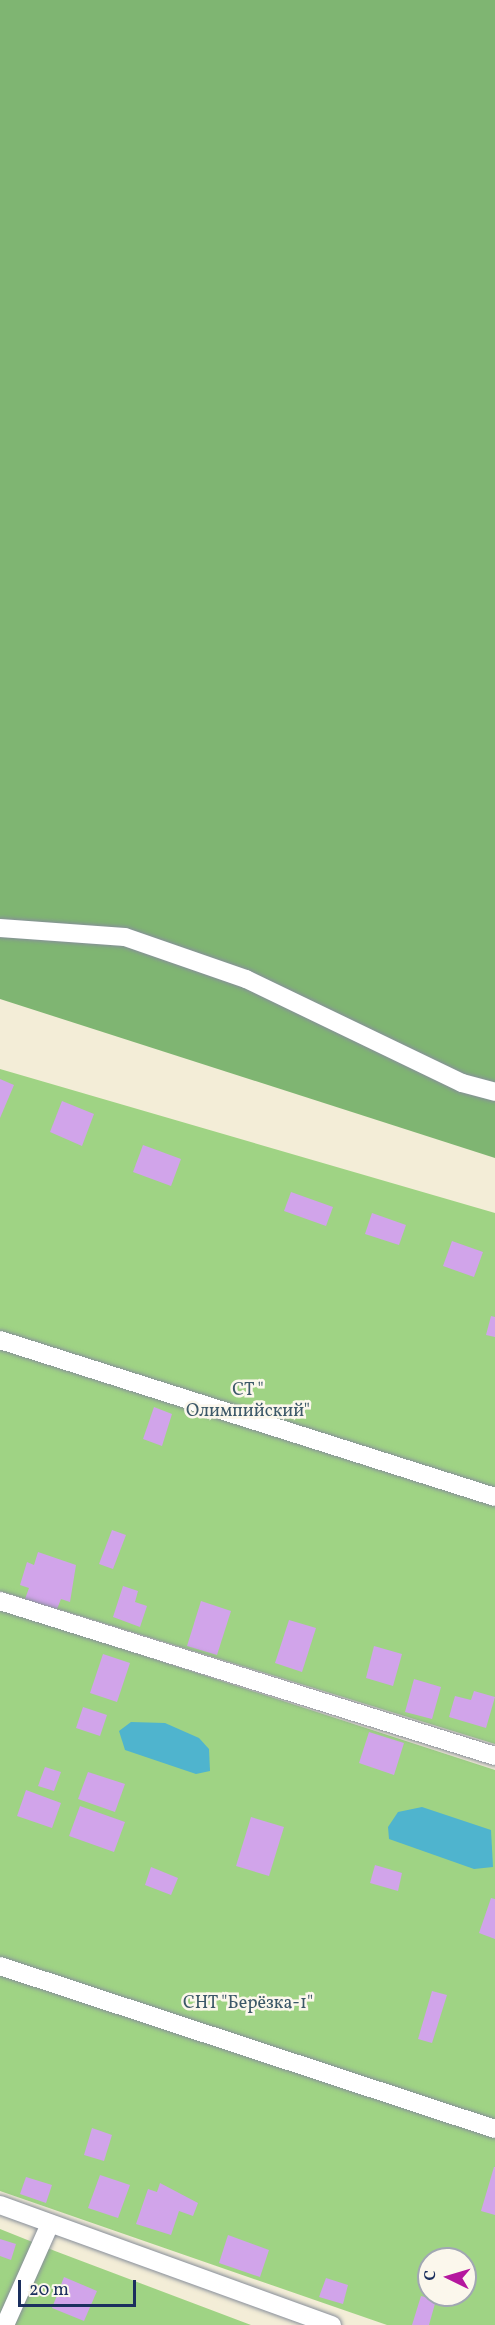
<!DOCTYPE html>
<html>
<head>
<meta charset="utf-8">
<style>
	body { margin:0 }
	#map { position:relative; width:495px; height:2325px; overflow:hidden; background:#f3edd7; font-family:Vollkorn,serif }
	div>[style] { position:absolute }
	.green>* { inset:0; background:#9fd384 }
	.forest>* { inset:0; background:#7fb572 }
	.water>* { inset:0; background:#4fb4ce }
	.building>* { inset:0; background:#d1a4ea }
	.roads { filter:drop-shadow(0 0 2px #878e9a) drop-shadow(0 0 2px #878e9a) }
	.service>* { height:18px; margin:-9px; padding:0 9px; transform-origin:9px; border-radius:9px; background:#fff }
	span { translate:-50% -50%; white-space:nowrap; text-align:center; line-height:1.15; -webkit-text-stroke:5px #fbf7ec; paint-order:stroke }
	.park-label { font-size:18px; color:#3c5868 }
	.north { position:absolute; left:417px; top:2247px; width:60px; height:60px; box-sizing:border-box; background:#fbf7ec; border:2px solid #a1a7b3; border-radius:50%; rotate:275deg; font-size:16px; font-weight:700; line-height:24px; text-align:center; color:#1b2f5e }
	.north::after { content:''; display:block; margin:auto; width:21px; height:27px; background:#b5179e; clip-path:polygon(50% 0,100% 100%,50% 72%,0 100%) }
	.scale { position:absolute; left:18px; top:2280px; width:118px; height:27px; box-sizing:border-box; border:3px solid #1b2f5e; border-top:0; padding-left:8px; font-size:18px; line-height:21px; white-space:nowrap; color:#1b2f5e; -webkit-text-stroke:4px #fbf7ec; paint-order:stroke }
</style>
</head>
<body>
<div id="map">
	<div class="green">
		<i style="clip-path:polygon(0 1069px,495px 1213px,495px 1744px,0 1591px)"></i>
		<i style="clip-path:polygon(evenodd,0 1609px,495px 1770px,495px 2325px,387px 2325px,0 2191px,0 1609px,429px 2259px,465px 2259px,465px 2295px,429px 2295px,429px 2259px)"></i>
		<i style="clip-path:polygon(0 2229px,55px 2251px,251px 2325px,0 2325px)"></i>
	</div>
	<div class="forest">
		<i style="clip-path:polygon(0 0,495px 0,495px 1158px,0 999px)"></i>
	</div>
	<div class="water">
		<i style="clip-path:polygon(131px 1722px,165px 1723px,199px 1738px,209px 1749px,210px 1771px,196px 1774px,125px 1750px,119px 1731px)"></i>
		<i style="clip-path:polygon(422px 1807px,491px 1830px,493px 1867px,474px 1869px,389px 1839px,388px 1827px,398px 1812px)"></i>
	</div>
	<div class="building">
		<i style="clip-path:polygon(0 1079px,14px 1085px,0 1118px)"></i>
		<i style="clip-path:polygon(62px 1101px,94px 1114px,82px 1146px,50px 1132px)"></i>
		<i style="clip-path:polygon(143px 1145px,181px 1159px,171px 1186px,133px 1172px)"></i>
		<i style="clip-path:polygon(291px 1192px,333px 1207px,326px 1226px,284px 1211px)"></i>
		<i style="clip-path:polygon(372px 1213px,406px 1225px,399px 1245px,365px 1234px)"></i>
		<i style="clip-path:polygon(452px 1241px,483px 1252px,474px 1277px,443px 1266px)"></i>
		<i style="clip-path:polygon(491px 1316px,495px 1317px,495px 1337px,486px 1335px)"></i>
		<i style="clip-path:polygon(154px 1407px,172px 1414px,162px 1446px,143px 1439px)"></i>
		<i style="clip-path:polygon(112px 1530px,126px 1535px,113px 1569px,99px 1564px)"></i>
		<i style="clip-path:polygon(38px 1552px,76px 1565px,70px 1602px,61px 1599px,57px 1609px,25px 1599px,29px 1588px,20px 1585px,27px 1562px,34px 1565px)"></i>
		<i style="clip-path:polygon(123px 1586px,138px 1591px,135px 1602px,147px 1606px,140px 1627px,113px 1617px)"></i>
		<i style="clip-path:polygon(201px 1601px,231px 1611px,217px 1655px,187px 1646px)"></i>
		<i style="clip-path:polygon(289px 1620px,316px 1628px,302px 1672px,275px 1663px)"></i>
		<i style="clip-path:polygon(374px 1646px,402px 1654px,393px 1686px,366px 1678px)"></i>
		<i style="clip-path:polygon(103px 1654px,130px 1663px,117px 1702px,90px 1693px)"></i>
		<i style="clip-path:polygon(414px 1679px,441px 1687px,432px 1719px,405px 1712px)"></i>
		<i style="clip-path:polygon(474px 1691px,495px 1697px,486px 1728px,449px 1717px,455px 1696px,471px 1700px)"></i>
		<i style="clip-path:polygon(83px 1707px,107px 1715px,100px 1736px,76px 1728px)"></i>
		<i style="clip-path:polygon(369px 1732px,404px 1743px,394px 1775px,359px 1763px)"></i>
		<i style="clip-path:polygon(45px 1767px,61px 1772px,54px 1791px,38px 1786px)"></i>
		<i style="clip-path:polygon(88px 1772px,125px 1784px,115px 1812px,78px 1799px)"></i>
		<i style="clip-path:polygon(26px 1790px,61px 1803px,52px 1828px,17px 1816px)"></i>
		<i style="clip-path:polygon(80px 1806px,125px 1822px,114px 1852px,69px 1836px)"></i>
		<i style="clip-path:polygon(251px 1817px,284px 1827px,269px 1876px,236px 1866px)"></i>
		<i style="clip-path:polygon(375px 1865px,402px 1873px,398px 1891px,370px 1883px)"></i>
		<i style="clip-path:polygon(151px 1867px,178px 1878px,171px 1895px,145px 1885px)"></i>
		<i style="clip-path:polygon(491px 1898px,495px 1899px,495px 1939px,479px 1933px)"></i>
		<i style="clip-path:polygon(432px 1991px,447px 1995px,432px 2043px,418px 2039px)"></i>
		<i style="clip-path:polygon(92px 2128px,112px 2135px,104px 2161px,84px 2155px)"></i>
		<i style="clip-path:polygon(494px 2167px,495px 2167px,495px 2215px,481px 2211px)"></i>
		<i style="clip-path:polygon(100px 2175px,130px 2185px,118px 2218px,88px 2208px)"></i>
		<i style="clip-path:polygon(26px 2177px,52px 2185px,46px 2203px,20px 2194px)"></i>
		<i style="clip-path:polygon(160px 2183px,198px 2203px,193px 2216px,179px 2211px,171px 2235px,136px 2224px,148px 2189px,157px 2192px)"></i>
		<i style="clip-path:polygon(228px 2235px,269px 2250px,260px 2277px,219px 2263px)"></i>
		<i style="clip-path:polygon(0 2239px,16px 2244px,11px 2260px,0 2256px)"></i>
		<i style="clip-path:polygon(64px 2277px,97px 2291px,84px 2321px,52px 2308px)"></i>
		<i style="clip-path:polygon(326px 2278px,348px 2285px,343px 2304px,319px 2297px)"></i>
		<i style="clip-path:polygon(421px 2296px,436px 2300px,429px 2325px,412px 2325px)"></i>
	</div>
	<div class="roads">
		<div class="service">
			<i style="left:0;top:928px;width:125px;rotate:4.1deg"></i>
			<i style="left:125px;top:937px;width:128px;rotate:19.1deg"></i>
			<i style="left:246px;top:979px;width:240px;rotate:25.7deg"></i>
			<i style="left:462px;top:1083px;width:34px;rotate:15deg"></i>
			<i style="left:0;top:1340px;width:519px;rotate:17.6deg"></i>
			<i style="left:0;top:1601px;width:519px;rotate:17.39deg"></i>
			<i style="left:0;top:1966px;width:521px;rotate:18.23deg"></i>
			<i style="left:0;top:2205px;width:353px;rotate:19.9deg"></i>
			<i style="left:5px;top:2325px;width:111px;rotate:-66deg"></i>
		</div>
	</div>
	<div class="park-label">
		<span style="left:248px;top:1402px">СТ "<br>Олимпийский"</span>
		<span style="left:248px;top:2004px">СНТ "Берёзка-1"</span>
	</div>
	<div class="north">С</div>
	<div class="scale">20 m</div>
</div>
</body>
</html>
